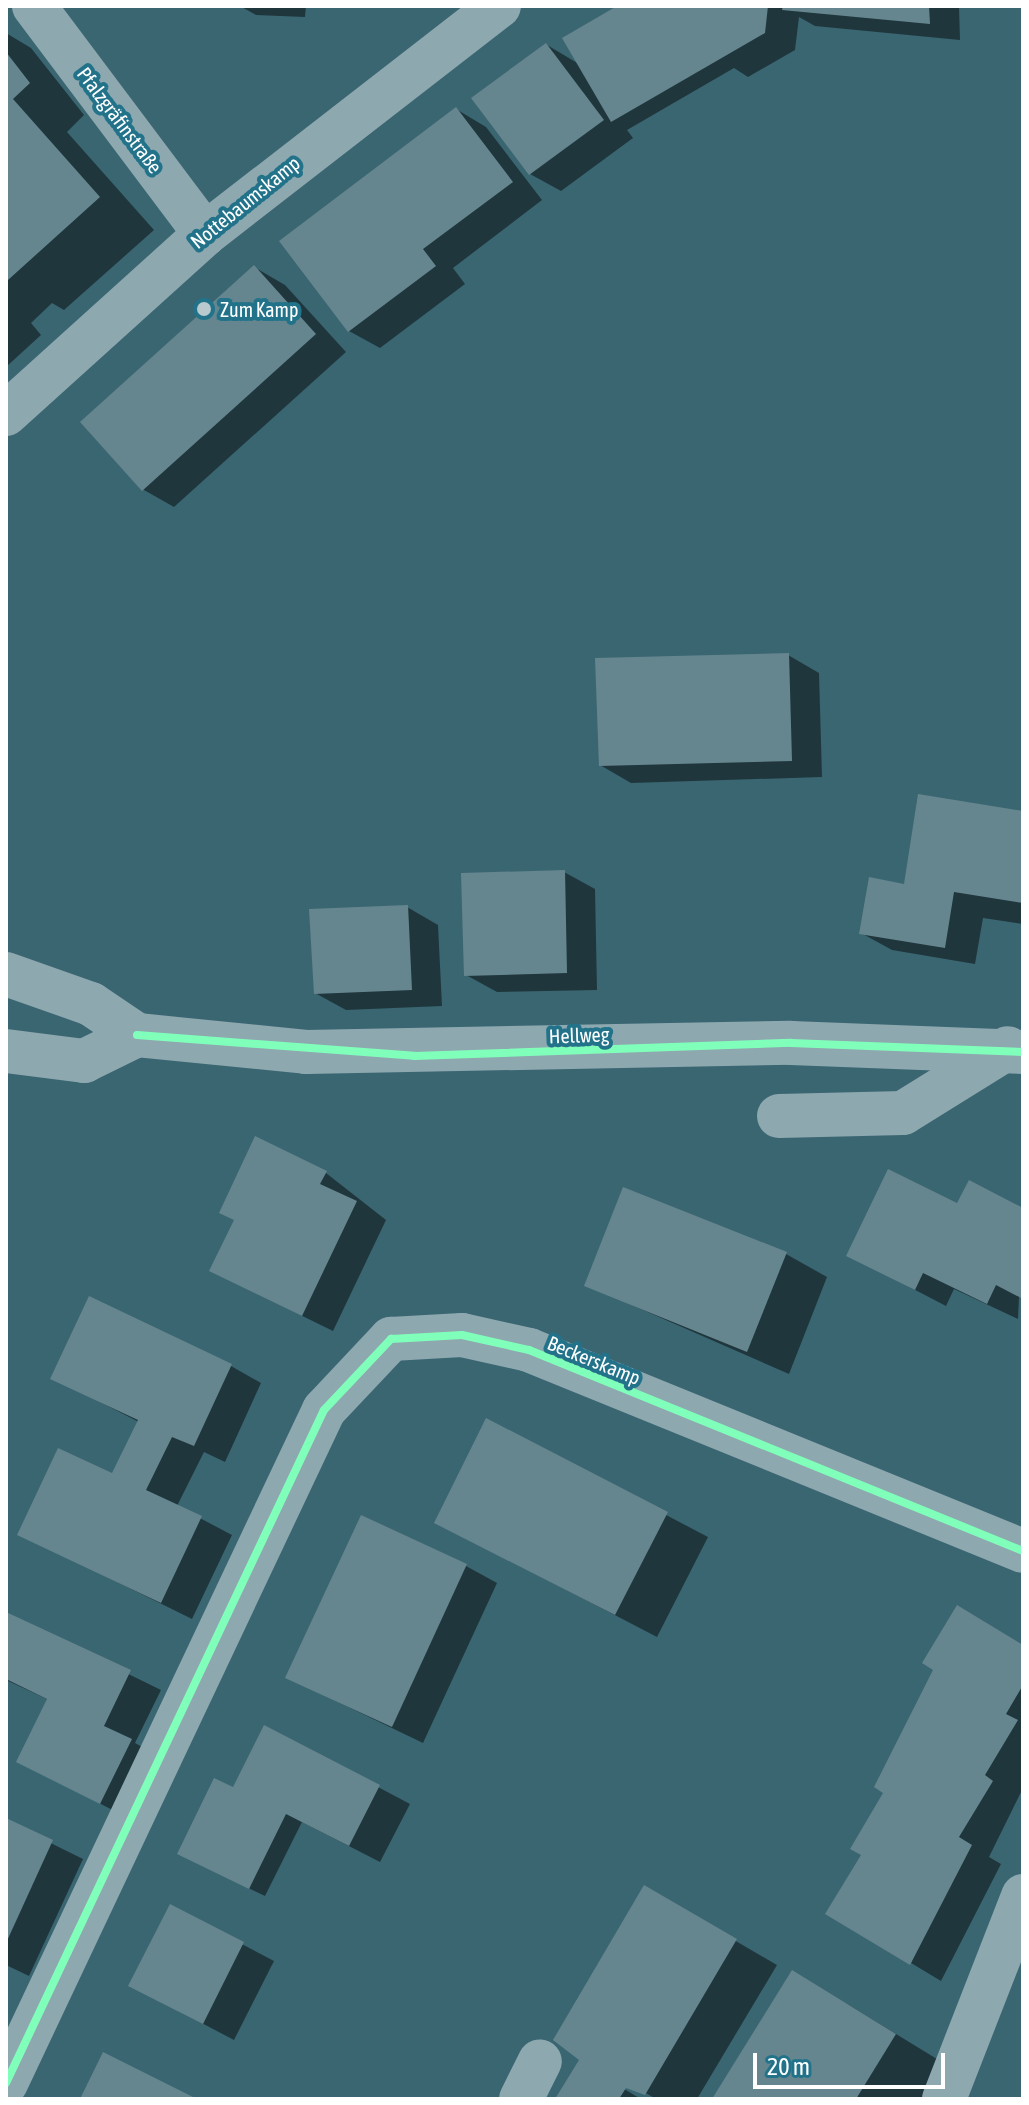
<!DOCTYPE html>
<html>
<head>
<meta charset="utf-8">
<style>
	body { margin:0 }
	#map { position:relative; width:1029px; height:2105px; overflow:hidden; background:#3a6672; font-family:"Asap Condensed",sans-serif }
	div>[style] { position:absolute }
	.shadow>* { inset:0; background:#0007 }
	.building>* { inset:0; background:#66868f }
	.minor>* { height:44px; margin:-22px; padding:0 22px; transform-origin:22px; border-radius:22px; background:#8ea8b0 }
	.cycleway>* { height:8px; margin:-4px; padding:0 4px; transform-origin:4px; border-radius:4px; background:#80ffba }
	.dots>* { width:22px; height:22px; translate:-50% -50%; box-sizing:border-box; border:4px solid #22738a; border-radius:50% }
	span { translate:-50% -50%; white-space:nowrap; text-align:center; line-height:1.15; -webkit-text-stroke:8px #22738a; paint-order:stroke }
	.street-label { font-size:20px; color:#fff }
	.poi-label { font-size:20px; color:#fff }
	.left { translate:0 -50%; text-align:left }
	.frame { position:absolute; inset:0; border:8px solid #fff; pointer-events:none }
	.scale { position:absolute; left:753px; top:2053px; width:192px; height:36px; box-sizing:border-box; border:4px solid #fff; border-top:0; padding-left:10px; font-size:24px; line-height:28px; white-space:nowrap; color:#fff; -webkit-text-stroke:6px #22738a; paint-order:stroke }
</style>
</head>
<body>
<div id="map">
	<div class="shadow">
		<i style="clip-path:polygon(240px 6px,306px 6px,305px 17px,256px 15px)"></i>
		<i style="clip-path:polygon(622px 6px,959px 6px,960px 40px,815px 26px,799px 17px,795px 50px,748px 77px,734px 68px,627px 130px,633px 138px,561px 191px,530px 174px,547px 45px,579px 64px)"></i>
		<i style="clip-path:polygon(6px 33px,31px 48px,84px 115px,67px 132px,154px 230px,64px 310px,52px 303px,31px 323px,41px 335px,6px 367px)"></i>
		<i style="clip-path:polygon(456px 109px,486px 127px,542px 200px,453px 268px,465px 284px,380px 348px,349px 331px)"></i>
		<i style="clip-path:polygon(254px 267px,285px 285px,346px 352px,174px 507px,144px 490px,83px 422px)"></i>
		<i style="clip-path:polygon(788px 655px,819px 673px,822px 777px,631px 783px,600px 765px)"></i>
		<i style="clip-path:polygon(1023px 813px,1023px 924px,983px 918px,975px 964px,892px 950px,861px 933px,906px 886px)"></i>
		<i style="clip-path:polygon(564px 872px,595px 889px,597px 990px,497px 992px,466px 975px)"></i>
		<i style="clip-path:polygon(407px 907px,438px 925px,442px 1006px,346px 1010px,315px 993px)"></i>
		<i style="clip-path:polygon(326px 1173px,386px 1220px,333px 1331px,211px 1271px,236px 1220px)"></i>
		<i style="clip-path:polygon(958px 1206px,1023px 1210px,1018px 1319px,954px 1289px,946px 1306px,848px 1255px)"></i>
		<i style="clip-path:polygon(786px 1254px,827px 1277px,789px 1374px,586px 1285px)"></i>
		<i style="clip-path:polygon(231px 1366px,261px 1383px,225px 1462px,204px 1452px,177px 1506px,232px 1535px,192px 1619px,20px 1534px,113px 1476px,139px 1422px,53px 1378px)"></i>
		<i style="clip-path:polygon(487px 1421px,708px 1537px,657px 1637px,436px 1522px)"></i>
		<i style="clip-path:polygon(466px 1566px,497px 1583px,423px 1743px,288px 1678px)"></i>
		<i style="clip-path:polygon(6px 1614px,161px 1690px,135px 1743px,162px 1758px,132px 1820px,19px 1762px,49px 1700px,6px 1680px)"></i>
		<i style="clip-path:polygon(1023px 1646px,1023px 1788px,989px 1857px,1001px 1864px,941px 1981px,911px 1963px)"></i>
		<i style="clip-path:polygon(265px 1727px,410px 1804px,380px 1862px,302px 1822px,265px 1896px,195px 1862px,244px 1795px)"></i>
		<i style="clip-path:polygon(6px 1821px,83px 1859px,29px 1976px,6px 1965px)"></i>
		<i style="clip-path:polygon(645px 1888px,777px 1965px,697px 2099px,656px 2099px,555px 2039px)"></i>
		<i style="clip-path:polygon(170px 1906px,274px 1961px,234px 2040px,131px 1986px)"></i>
		<i style="clip-path:polygon(847px 2004px,950px 2067px,931px 2099px,714px 2099px)"></i>
		<i style="clip-path:polygon(580px 2063px,641px 2099px,558px 2099px)"></i>
	</div>
	<div class="building">
		<i style="clip-path:polygon(617px 6px,768px 6px,765px 33px,611px 122px,562px 38px)"></i>
		<i style="clip-path:polygon(783px 6px,929px 6px,930px 24px,782px 10px)"></i>
		<i style="clip-path:polygon(546px 43px,604px 120px,529px 175px,471px 98px)"></i>
		<i style="clip-path:polygon(6px 52px,30px 83px,13px 99px,100px 197px,8px 280px)"></i>
		<i style="clip-path:polygon(456px 107px,513px 182px,423px 249px,436px 266px,348px 332px,279px 241px)"></i>
		<i style="clip-path:polygon(254px 265px,316px 334px,142px 491px,80px 422px)"></i>
		<i style="clip-path:polygon(789px 653px,792px 761px,599px 766px,595px 658px)"></i>
		<i style="clip-path:polygon(918px 794px,1023px 811px,1023px 903px,954px 892px,945px 948px,859px 934px,869px 877px,904px 884px)"></i>
		<i style="clip-path:polygon(565px 870px,567px 973px,464px 976px,461px 873px)"></i>
		<i style="clip-path:polygon(408px 905px,412px 990px,314px 994px,309px 909px)"></i>
		<i style="clip-path:polygon(255px 1136px,327px 1171px,320px 1184px,357px 1201px,302px 1316px,209px 1271px,234px 1220px,219px 1213px)"></i>
		<i style="clip-path:polygon(888px 1169px,957px 1203px,969px 1180px,1023px 1208px,1023px 1299px,996px 1285px,987px 1304px,923px 1273px,915px 1290px,846px 1256px)"></i>
		<i style="clip-path:polygon(623px 1187px,787px 1252px,747px 1352px,584px 1286px)"></i>
		<i style="clip-path:polygon(89px 1296px,232px 1364px,194px 1446px,172px 1437px,146px 1490px,202px 1516px,161px 1603px,17px 1535px,58px 1448px,112px 1473px,138px 1420px,50px 1379px)"></i>
		<i style="clip-path:polygon(486px 1418px,668px 1512px,615px 1615px,434px 1523px)"></i>
		<i style="clip-path:polygon(361px 1515px,467px 1564px,392px 1727px,285px 1678px)"></i>
		<i style="clip-path:polygon(957px 1605px,1023px 1645px,1023px 1685px,1006px 1714px,1018px 1720px,985px 1775px,993px 1781px,959px 1837px,972px 1845px,910px 1965px,825px 1914px,861px 1855px,850px 1849px,883px 1793px,874px 1787px,933px 1670px,922px 1663px)"></i>
		<i style="clip-path:polygon(6px 1612px,131px 1670px,104px 1726px,132px 1739px,100px 1804px,16px 1762px,47px 1699px,6px 1679px)"></i>
		<i style="clip-path:polygon(264px 1725px,380px 1785px,349px 1846px,286px 1814px,249px 1889px,177px 1854px,214px 1778px,233px 1787px)"></i>
		<i style="clip-path:polygon(6px 1818px,53px 1840px,6px 1943px)"></i>
		<i style="clip-path:polygon(644px 1885px,737px 1939px,645px 2095px,626px 2088px,619px 2099px,555px 2099px,579px 2060px,553px 2040px)"></i>
		<i style="clip-path:polygon(170px 1904px,244px 1942px,203px 2024px,128px 1986px)"></i>
		<i style="clip-path:polygon(792px 1970px,896px 2034px,856px 2099px,712px 2099px)"></i>
		<i style="clip-path:polygon(103px 2052px,197px 2099px,80px 2099px)"></i>
	</div>
	<div class="minor">
		<i style="left:34px;top:6px;width:285px;rotate:53.1deg"></i>
		<i style="left:6px;top:414px;width:268px;rotate:-42.1deg"></i>
		<i style="left:205px;top:234px;width:372px;rotate:-37.8deg"></i>
		<i style="left:6px;top:974px;width:90px;rotate:19.4deg"></i>
		<i style="left:91px;top:1004px;width:55px;rotate:34deg"></i>
		<i style="left:137px;top:1035px;width:170px;rotate:5.7deg"></i>
		<i style="left:306px;top:1052px;width:485px;rotate:-1.1deg"></i>
		<i style="left:791px;top:1043px;width:232px;rotate:2.2deg"></i>
		<i style="left:6px;top:1051px;width:79px;rotate:7.3deg"></i>
		<i style="left:84px;top:1061px;width:59px;rotate:-26.1deg"></i>
		<i style="left:779px;top:1116px;width:124px;rotate:-1.4deg"></i>
		<i style="left:903px;top:1113px;width:123px;rotate:-31.8deg"></i>
		<i style="left:6px;top:2083px;width:744px;rotate:-64.71deg"></i>
		<i style="left:324px;top:1410px;width:98px;rotate:-46.7deg"></i>
		<i style="left:391px;top:1339px;width:71px;rotate:-3.2deg"></i>
		<i style="left:462px;top:1335px;width:69px;rotate:12.6deg"></i>
		<i style="left:529px;top:1350px;width:533px;rotate:22.14deg"></i>
		<i style="left:521px;top:2099px;width:42px;rotate:-63.4deg"></i>
		<i style="left:944px;top:2099px;width:218px;rotate:-68.7deg"></i>
	</div>
	<div class="cycleway">
		<i style="left:137px;top:1035px;width:278px;rotate:4.3deg"></i>
		<i style="left:414px;top:1056px;width:377px;rotate:-2deg"></i>
		<i style="left:791px;top:1043px;width:232px;rotate:2.2deg"></i>
		<i style="left:6px;top:2083px;width:744px;rotate:-64.71deg"></i>
		<i style="left:324px;top:1410px;width:98px;rotate:-46.7deg"></i>
		<i style="left:391px;top:1339px;width:71px;rotate:-3.2deg"></i>
		<i style="left:462px;top:1335px;width:69px;rotate:12.6deg"></i>
		<i style="left:529px;top:1350px;width:533px;rotate:22.14deg"></i>
	</div>
	<div class="dots">
		<i style="left:204px;top:309px;background:#bac9ce"></i>
	</div>
	<div class="street-label">
		<span style="left:120px;top:120px;rotate:53deg">Pfalzgräfinstraße</span>
		<span style="left:245px;top:202px;rotate:-39deg">Nottebaumskamp</span>
		<span style="left:579px;top:1035px;rotate:-2deg">Hellweg</span>
		<span style="left:594px;top:1360px;rotate:22deg">Beckerskamp</span>
	</div>
	<div class="poi-label">
		<span class="left" style="left:220px;top:309px">Zum Kamp</span>
	</div>
	<div class="frame"></div>
	<div class="scale">20 m</div>
</div>
</body>
</html>
